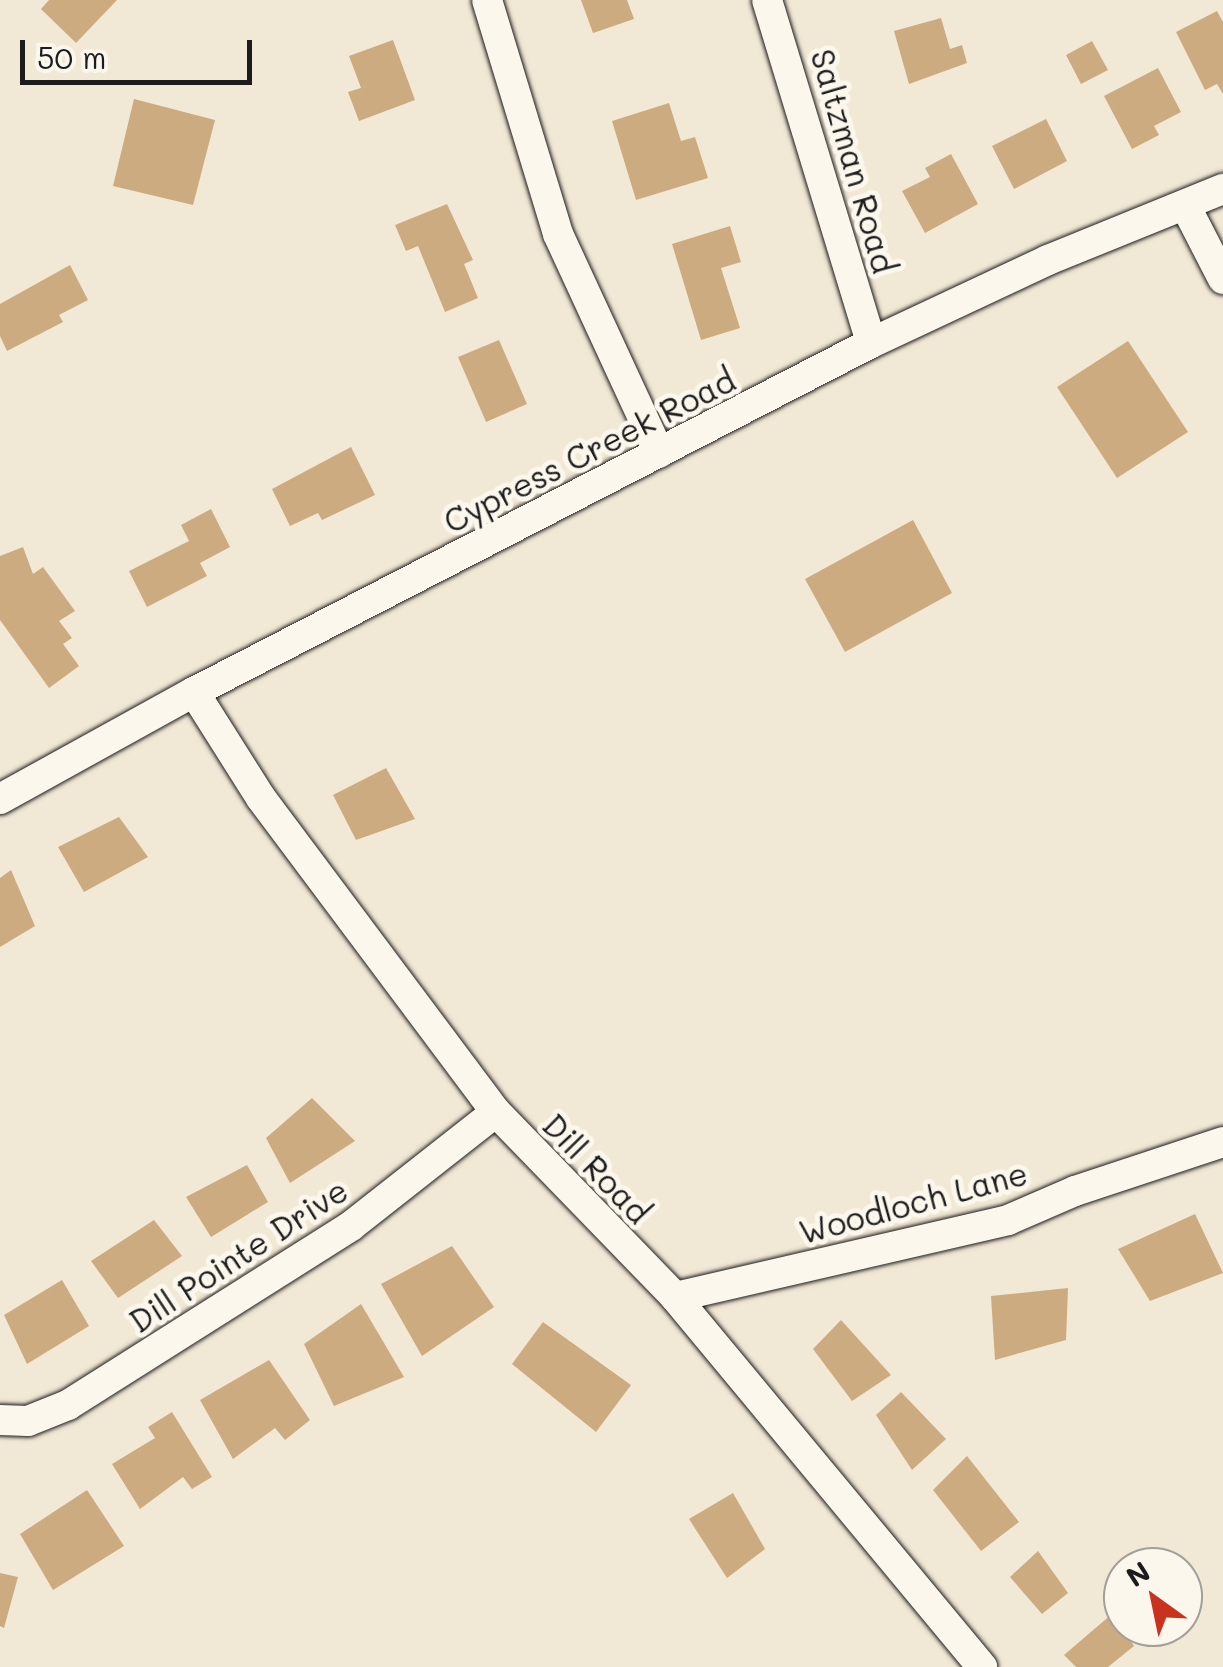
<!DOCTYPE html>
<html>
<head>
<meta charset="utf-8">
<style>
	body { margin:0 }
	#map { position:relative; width:1223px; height:1667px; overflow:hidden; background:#f2e8d6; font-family:Mali,sans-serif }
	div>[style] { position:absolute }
	.building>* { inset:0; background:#cdab80 }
	.roads { filter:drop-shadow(0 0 2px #1c1c1c) drop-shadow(0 0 2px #1c1c1c) }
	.street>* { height:30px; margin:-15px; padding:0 15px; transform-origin:15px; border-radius:15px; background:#fbf7ec }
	span { translate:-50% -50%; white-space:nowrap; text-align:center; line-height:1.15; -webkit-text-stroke:10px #fbf7ec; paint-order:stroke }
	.street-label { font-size:32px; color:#1c1c1c }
	.north { position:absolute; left:1103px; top:1547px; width:100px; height:100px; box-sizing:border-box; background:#fbf7ec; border:2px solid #a29f99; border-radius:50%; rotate:327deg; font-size:28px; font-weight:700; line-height:40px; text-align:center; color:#1c1c1c }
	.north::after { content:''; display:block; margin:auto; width:35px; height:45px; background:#c8321e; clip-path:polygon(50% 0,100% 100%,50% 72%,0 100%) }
	.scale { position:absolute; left:20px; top:40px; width:232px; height:45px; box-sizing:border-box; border:5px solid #1c1c1c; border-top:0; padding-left:12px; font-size:30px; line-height:35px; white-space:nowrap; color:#1c1c1c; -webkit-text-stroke:8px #fbf7ec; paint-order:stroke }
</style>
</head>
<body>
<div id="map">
	<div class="building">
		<i style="clip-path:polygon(49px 0,117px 0,76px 43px,41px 9px)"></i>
		<i style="clip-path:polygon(581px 0,627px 0,634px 19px,593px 33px)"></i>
		<i style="clip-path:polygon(1217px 11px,1223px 22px,1223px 94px,1217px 84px,1205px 90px,1176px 32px)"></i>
		<i style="clip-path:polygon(941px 18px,950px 49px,962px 45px,967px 63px,909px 84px,894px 31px)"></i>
		<i style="clip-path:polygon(393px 40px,415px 100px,359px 121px,348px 92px,361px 88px,349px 56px)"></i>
		<i style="clip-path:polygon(1092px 41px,1108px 70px,1081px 84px,1066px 55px)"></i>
		<i style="clip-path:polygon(1158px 68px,1181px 112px,1154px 126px,1159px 135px,1132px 149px,1104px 96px)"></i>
		<i style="clip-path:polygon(134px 99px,215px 120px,193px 205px,113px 186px)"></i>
		<i style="clip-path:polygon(669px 103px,681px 141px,695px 137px,708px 178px,636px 200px,612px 121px)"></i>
		<i style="clip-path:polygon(1046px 119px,1067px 161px,1014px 189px,992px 146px)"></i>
		<i style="clip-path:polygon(951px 154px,978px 204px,925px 233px,902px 191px,930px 177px,925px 168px)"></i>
		<i style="clip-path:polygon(447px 204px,473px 260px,464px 264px,478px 298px,445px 312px,418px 246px,406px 251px,395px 225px)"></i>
		<i style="clip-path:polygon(730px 226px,741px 262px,721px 268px,740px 328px,701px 340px,672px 244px)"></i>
		<i style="clip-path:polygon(70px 265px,88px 300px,59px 315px,63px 322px,7px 351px,0 336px,0 304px)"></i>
		<i style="clip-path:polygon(499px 340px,527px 404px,486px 422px,458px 357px)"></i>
		<i style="clip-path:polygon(1128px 341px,1188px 432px,1117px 478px,1057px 387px)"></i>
		<i style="clip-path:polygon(351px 447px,375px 495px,322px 520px,318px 513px,290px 526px,272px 489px)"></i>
		<i style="clip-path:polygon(211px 509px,230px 547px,200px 563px,207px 576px,147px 607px,129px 571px,189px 541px,181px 525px)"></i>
		<i style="clip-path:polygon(913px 520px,952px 593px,845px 652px,805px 579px)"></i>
		<i style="clip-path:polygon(23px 547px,33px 574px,43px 567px,75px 611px,59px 621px,72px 638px,63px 644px,79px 666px,49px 688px,0 620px,0 556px)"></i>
		<i style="clip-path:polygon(386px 768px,415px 819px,356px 840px,333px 795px)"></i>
		<i style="clip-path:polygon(119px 817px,148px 857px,84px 892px,58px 847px)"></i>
		<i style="clip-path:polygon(11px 870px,35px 926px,0 947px,0 878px)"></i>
		<i style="clip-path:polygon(312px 1098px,355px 1141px,290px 1183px,266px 1138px)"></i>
		<i style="clip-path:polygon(247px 1165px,268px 1202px,211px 1237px,186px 1197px)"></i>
		<i style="clip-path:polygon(1195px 1214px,1223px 1273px,1150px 1301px,1118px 1249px)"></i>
		<i style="clip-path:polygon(154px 1220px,182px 1256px,118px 1298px,91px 1261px)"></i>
		<i style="clip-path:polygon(452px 1246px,494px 1307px,422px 1356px,381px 1284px)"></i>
		<i style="clip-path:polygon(62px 1280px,89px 1326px,27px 1364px,4px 1315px)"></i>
		<i style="clip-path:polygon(1068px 1288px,1066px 1340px,995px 1360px,991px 1296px)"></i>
		<i style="clip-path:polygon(361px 1304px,404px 1377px,334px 1406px,304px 1344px)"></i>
		<i style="clip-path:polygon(841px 1320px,891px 1375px,852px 1401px,813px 1349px)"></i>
		<i style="clip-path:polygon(543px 1322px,631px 1385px,596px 1432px,512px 1364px)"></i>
		<i style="clip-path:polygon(269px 1360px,310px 1420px,285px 1440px,275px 1428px,233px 1459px,200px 1400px)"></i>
		<i style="clip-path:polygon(901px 1392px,946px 1439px,912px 1470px,876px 1415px)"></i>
		<i style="clip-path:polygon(172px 1412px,212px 1477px,192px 1489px,183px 1477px,140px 1509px,112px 1464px,155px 1438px,148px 1427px)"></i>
		<i style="clip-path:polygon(967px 1456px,1019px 1522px,981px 1551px,933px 1490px)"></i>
		<i style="clip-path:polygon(87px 1490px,124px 1546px,53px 1590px,20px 1534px)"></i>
		<i style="clip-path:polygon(733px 1493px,765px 1549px,727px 1578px,689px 1519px)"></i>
		<i style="clip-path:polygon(1038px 1551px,1068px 1593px,1042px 1614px,1010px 1577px)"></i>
		<i style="clip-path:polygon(0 1573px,18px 1577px,4px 1628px,0 1626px)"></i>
		<i style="clip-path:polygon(1113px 1613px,1134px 1646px,1108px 1667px,1076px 1667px,1064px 1655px)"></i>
	</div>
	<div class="roads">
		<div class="street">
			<i style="left:487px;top:0;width:245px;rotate:73.1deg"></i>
			<i style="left:558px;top:234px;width:241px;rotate:65.2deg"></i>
			<i style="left:767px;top:0;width:358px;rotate:73.1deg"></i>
			<i style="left:1186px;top:207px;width:81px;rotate:62.8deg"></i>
			<i style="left:194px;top:692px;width:125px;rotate:57.7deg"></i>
			<i style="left:261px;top:798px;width:392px;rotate:53.2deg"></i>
			<i style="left:496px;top:1112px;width:257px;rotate:45.9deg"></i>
			<i style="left:675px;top:1297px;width:481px;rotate:50.3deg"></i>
			<i style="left:0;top:799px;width:222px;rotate:-28.9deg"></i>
			<i style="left:194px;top:692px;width:762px;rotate:-27.27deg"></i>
			<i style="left:871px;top:343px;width:195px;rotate:-25.1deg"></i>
			<i style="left:1048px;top:260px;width:189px;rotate:-22.1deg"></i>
			<i style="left:675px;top:1297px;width:342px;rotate:-13deg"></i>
			<i style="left:1008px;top:1220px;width:73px;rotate:-23.4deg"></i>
			<i style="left:1075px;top:1191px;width:156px;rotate:-18.3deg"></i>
			<i style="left:0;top:1420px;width:28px;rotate:2deg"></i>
			<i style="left:28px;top:1421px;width:43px;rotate:-21.8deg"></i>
			<i style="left:68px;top:1405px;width:335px;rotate:-32.3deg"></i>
			<i style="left:351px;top:1226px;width:184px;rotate:-38.2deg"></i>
		</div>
	</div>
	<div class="street-label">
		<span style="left:854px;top:161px;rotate:74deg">Saltzman Road</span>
		<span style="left:589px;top:450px;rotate:-27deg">Cypress Creek Road</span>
		<span style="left:597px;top:1168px;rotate:46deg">Dill Road</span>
		<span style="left:913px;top:1202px;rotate:-15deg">Woodloch Lane</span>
		<span style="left:238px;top:1255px;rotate:-33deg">Dill Pointe Drive</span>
	</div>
	<div class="north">N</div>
	<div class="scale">50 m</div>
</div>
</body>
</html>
